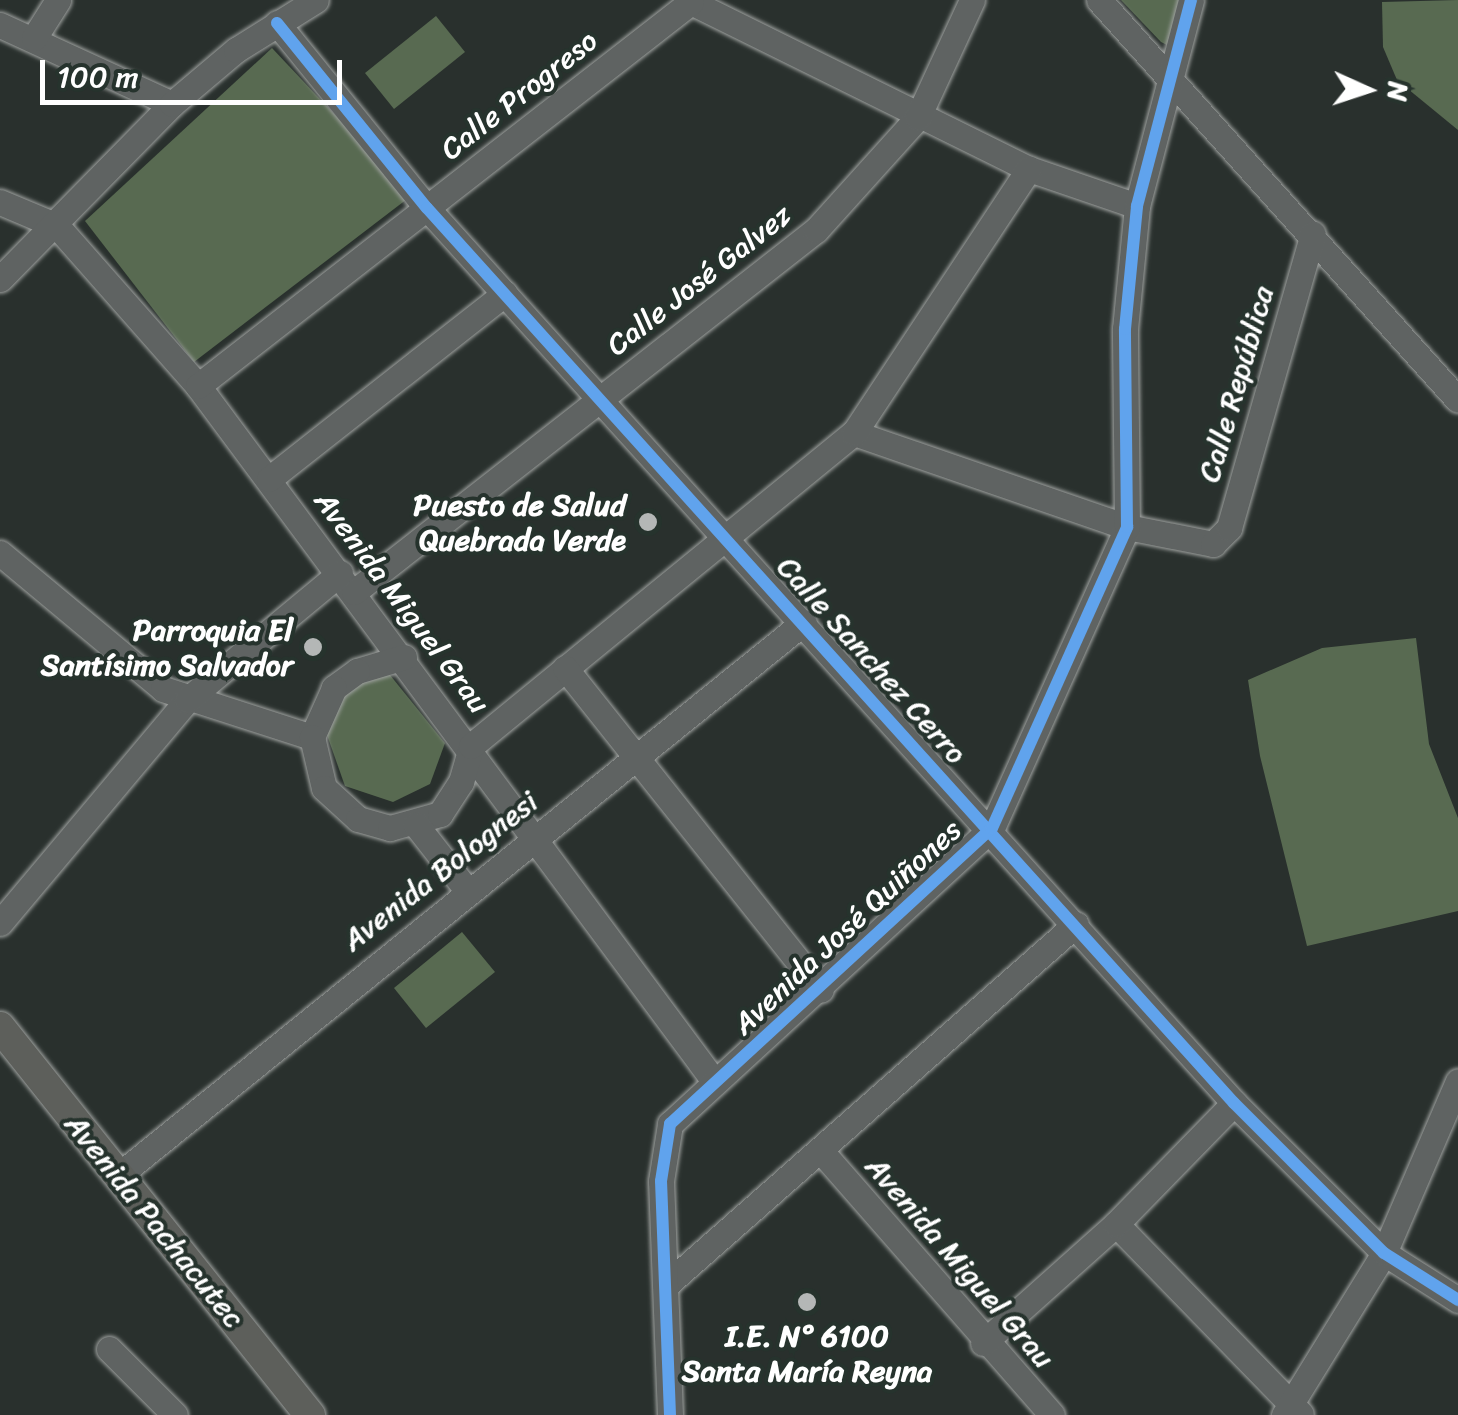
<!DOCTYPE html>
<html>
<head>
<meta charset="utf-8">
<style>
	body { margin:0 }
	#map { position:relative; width:1458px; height:1415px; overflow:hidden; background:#29302d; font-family:Sriracha,sans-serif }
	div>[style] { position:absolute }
	.green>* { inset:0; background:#586a51 }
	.roads { filter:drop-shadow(0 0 2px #9fa2a0) drop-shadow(0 0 2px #9fa2a0) }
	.minor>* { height:25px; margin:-12.5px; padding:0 12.5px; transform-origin:12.5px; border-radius:12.5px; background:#5f6362 }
	.major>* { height:30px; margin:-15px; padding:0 15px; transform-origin:15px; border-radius:15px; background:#5d5f5b }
	.cycleway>* { height:12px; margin:-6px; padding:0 6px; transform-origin:6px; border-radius:6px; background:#60a3ed }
	.dots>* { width:28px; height:28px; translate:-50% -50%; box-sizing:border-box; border:5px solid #26332d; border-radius:50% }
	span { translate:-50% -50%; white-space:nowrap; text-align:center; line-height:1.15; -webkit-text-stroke:8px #26332d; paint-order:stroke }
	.street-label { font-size:30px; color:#fff }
	.poi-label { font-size:30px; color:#fff; font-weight:700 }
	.right { translate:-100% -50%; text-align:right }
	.north { position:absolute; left:1318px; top:40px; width:100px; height:100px; -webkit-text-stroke:8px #26332d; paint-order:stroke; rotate:93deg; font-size:28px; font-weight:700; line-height:40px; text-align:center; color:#fff }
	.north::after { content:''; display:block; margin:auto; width:35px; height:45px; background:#fff; clip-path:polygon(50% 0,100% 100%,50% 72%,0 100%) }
	.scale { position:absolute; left:40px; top:60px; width:302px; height:45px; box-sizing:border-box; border:5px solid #fff; border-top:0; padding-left:12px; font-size:30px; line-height:35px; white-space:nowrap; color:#fff; -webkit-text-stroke:8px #26332d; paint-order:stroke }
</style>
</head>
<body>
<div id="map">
	<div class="green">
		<i style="clip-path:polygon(1121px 0,1182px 0,1167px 45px,1161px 42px)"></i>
		<i style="clip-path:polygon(1458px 0,1458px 130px,1397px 80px,1383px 47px,1382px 2px)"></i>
		<i style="clip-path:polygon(436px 16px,465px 52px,394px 109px,365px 73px)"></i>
		<i style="clip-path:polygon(272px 48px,411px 196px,194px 362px,85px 221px)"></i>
		<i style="clip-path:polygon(1416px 638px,1429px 744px,1458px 818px,1458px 911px,1307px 946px,1260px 756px,1248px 680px,1322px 648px)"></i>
		<i style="clip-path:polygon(382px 673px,390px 675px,445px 743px,430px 784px,393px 802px,345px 786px,327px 735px,326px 717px,356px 681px)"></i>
		<i style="clip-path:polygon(462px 932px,495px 972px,426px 1028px,394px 988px)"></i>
	</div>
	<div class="roads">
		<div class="minor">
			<i style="left:687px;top:0;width:381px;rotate:26.3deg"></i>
			<i style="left:1029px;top:169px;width:114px;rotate:18.9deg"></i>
			<i style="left:1099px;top:0;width:537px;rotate:48.09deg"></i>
			<i style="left:277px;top:23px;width:238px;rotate:51deg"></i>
			<i style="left:427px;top:208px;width:1205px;rotate:47.96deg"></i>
			<i style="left:1234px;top:1103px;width:212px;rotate:45deg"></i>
			<i style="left:1384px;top:1253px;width:88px;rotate:32.4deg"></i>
			<i style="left:0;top:25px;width:189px;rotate:24.7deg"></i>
			<i style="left:34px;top:38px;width:45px;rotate:-57.7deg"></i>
			<i style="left:0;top:202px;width:62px;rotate:22.8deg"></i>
			<i style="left:57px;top:226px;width:213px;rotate:48.6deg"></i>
			<i style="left:198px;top:386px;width:866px;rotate:53.41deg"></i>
			<i style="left:0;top:279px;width:245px;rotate:-45.5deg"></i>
			<i style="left:172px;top:104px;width:84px;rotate:-40.2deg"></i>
			<i style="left:236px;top:50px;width:94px;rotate:-32deg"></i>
			<i style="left:198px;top:386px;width:625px;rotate:-37.92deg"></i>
			<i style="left:854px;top:433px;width:289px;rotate:19deg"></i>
			<i style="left:1127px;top:527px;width:88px;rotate:11.2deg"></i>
			<i style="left:1213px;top:544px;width:23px;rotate:-45deg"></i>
			<i style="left:1229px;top:528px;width:306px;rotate:-74.1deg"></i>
			<i style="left:269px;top:479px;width:300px;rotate:-38.2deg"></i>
			<i style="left:0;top:553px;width:212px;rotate:39.8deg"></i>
			<i style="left:163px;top:689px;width:157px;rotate:17.9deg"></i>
			<i style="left:354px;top:592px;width:587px;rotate:-38.08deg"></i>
			<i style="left:816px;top:230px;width:152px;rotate:-47.9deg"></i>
			<i style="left:918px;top:117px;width:129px;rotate:-65.2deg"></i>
			<i style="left:404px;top:657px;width:49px;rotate:163.4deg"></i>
			<i style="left:357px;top:671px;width:29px;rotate:144deg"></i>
			<i style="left:334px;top:688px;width:54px;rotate:114.2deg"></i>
			<i style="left:312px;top:737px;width:52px;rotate:76.8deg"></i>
			<i style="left:324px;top:788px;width:46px;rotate:42.4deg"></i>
			<i style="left:358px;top:819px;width:33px;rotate:16deg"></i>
			<i style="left:390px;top:828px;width:52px;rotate:-15.6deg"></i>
			<i style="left:440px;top:814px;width:38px;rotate:-57deg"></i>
			<i style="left:461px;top:782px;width:37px;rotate:-74deg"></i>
			<i style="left:471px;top:746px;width:495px;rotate:-39.3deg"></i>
			<i style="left:854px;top:433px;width:317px;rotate:-56.5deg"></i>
			<i style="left:565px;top:668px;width:411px;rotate:51.5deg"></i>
			<i style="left:416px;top:825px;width:81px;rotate:52deg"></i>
			<i style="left:0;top:923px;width:291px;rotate:-50deg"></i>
			<i style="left:187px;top:700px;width:199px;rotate:-39.7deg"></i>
			<i style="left:820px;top:1150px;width:352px;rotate:48.8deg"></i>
			<i style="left:119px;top:1175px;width:880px;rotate:-38.91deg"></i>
			<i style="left:1116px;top:1224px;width:265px;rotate:45.8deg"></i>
			<i style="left:666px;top:1285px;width:546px;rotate:-41.36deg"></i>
			<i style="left:983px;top:1343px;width:178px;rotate:-41.8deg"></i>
			<i style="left:1116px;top:1224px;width:169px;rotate:-45.7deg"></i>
			<i style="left:109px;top:1349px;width:93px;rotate:45deg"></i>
			<i style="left:670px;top:1415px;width:234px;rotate:-92.2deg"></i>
			<i style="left:661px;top:1181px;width:58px;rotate:-81deg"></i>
			<i style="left:670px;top:1124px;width:437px;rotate:-42.6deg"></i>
			<i style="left:992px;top:828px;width:330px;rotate:-65.8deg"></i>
			<i style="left:1127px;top:527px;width:198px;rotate:-90.6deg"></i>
			<i style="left:1125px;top:329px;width:124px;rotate:-84.4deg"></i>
			<i style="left:1137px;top:206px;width:213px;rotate:-75.3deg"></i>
			<i style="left:1284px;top:1415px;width:190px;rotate:-58.3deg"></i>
			<i style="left:1384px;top:1253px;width:187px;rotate:-66.7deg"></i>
		</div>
		<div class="major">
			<i style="left:0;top:1027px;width:497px;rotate:51.4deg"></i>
		</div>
	</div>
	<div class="cycleway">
		<i style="left:277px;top:23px;width:238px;rotate:51deg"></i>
		<i style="left:427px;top:208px;width:1205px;rotate:47.96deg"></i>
		<i style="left:1234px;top:1103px;width:212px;rotate:45deg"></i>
		<i style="left:1384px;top:1253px;width:88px;rotate:32.4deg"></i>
		<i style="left:670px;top:1415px;width:234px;rotate:-92.2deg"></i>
		<i style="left:661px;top:1181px;width:58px;rotate:-81deg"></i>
		<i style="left:670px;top:1124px;width:437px;rotate:-42.6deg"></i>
		<i style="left:992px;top:828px;width:330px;rotate:-65.8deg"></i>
		<i style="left:1127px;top:527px;width:198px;rotate:-90.6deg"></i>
		<i style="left:1125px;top:329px;width:124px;rotate:-84.4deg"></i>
		<i style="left:1137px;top:206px;width:213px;rotate:-75.3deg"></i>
	</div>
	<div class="dots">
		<i style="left:648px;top:522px;background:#b4b7b6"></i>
		<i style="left:313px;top:647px;background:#b4b7b6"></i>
		<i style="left:807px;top:1302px;background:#b4b7b6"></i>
	</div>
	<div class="street-label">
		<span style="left:519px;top:95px;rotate:-38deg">Calle Progreso</span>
		<span style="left:699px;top:280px;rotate:-38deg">Calle José Galvez</span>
		<span style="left:1236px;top:384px;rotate:-74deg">Calle República</span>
		<span style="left:402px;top:602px;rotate:53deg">Avenida Miguel Grau</span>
		<span style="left:872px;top:660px;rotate:48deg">Calle Sanchez Cerro</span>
		<span style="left:440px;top:871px;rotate:-38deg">Avenida Bolognesi</span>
		<span style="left:847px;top:927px;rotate:-43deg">Avenida José Quiñones</span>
		<span style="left:155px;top:1221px;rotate:51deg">Avenida Pachacutec</span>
		<span style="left:960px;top:1262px;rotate:49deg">Avenida Miguel Grau</span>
	</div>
	<div class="poi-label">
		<span class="right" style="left:626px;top:522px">Puesto de Salud<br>Quebrada Verde</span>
		<span class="right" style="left:293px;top:647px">Parroquia El<br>Santísimo Salvador</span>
		<span style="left:807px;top:1353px">I.E. N° 6100<br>Santa María Reyna</span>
	</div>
	<div class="north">N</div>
	<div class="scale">100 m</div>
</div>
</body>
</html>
